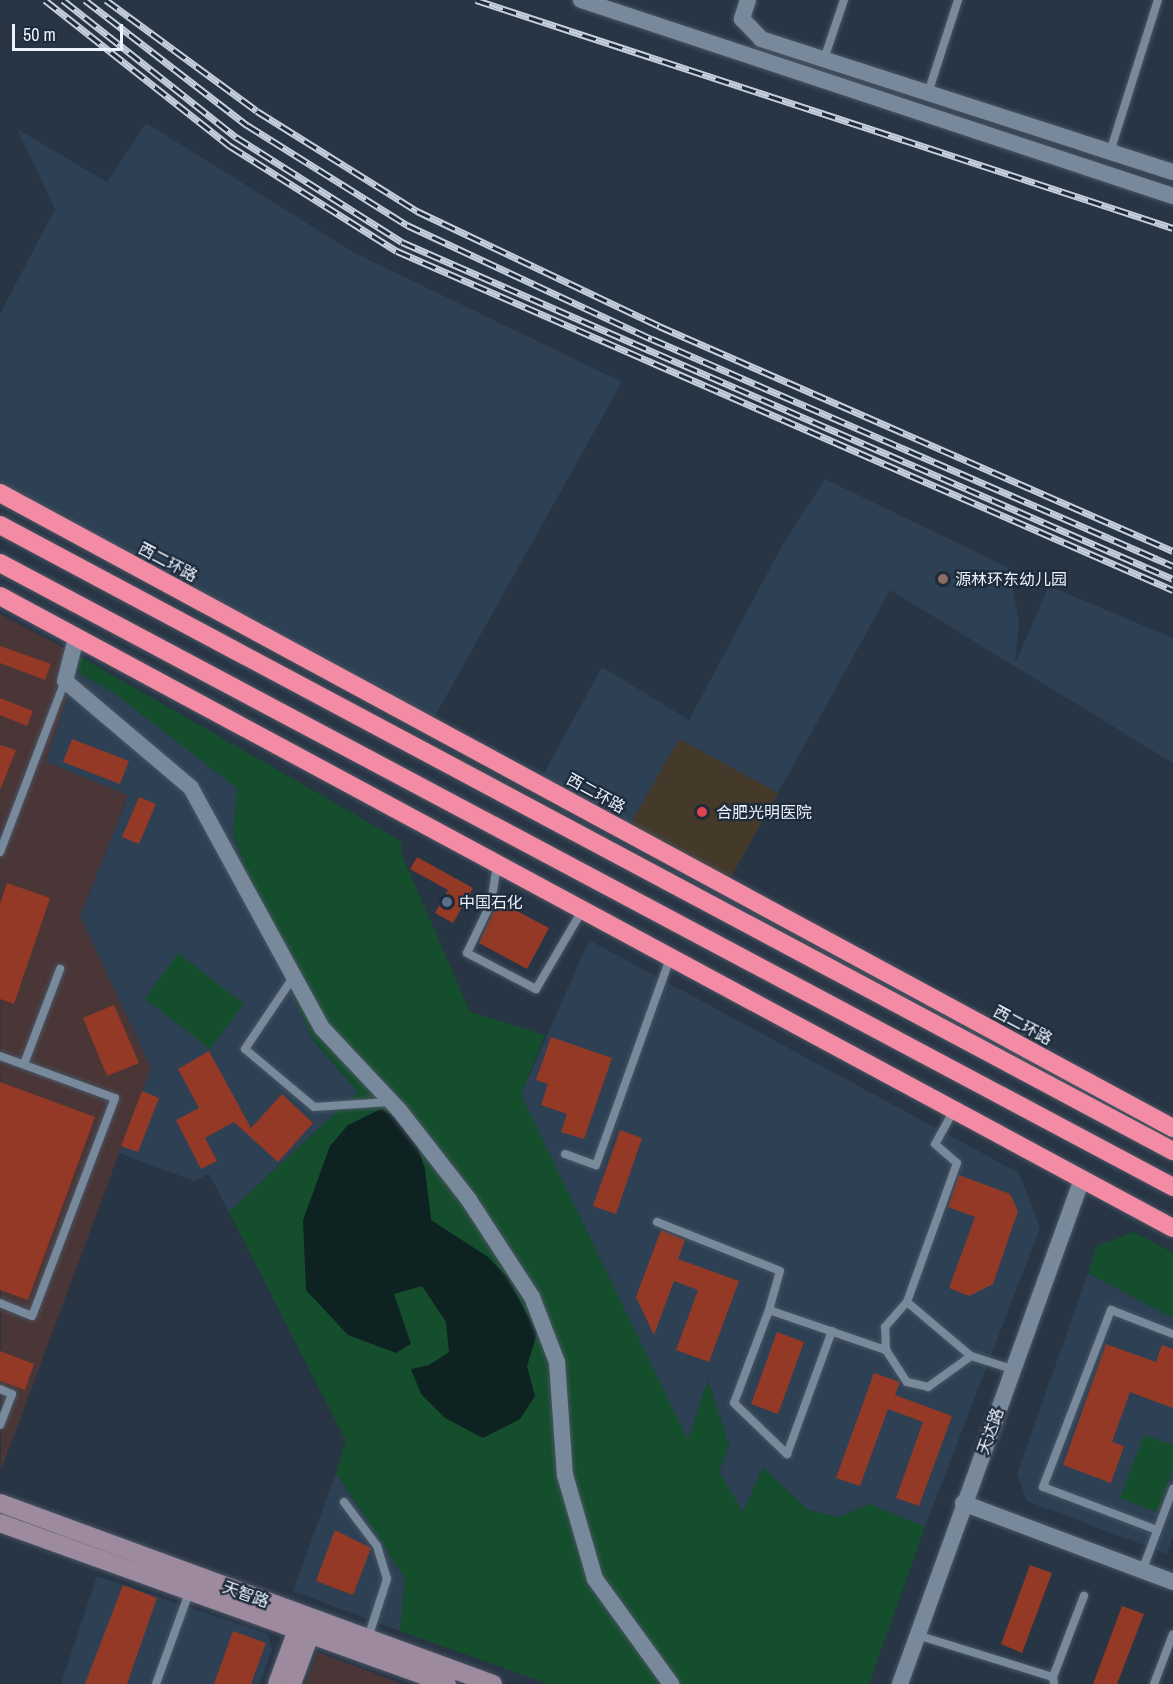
<!DOCTYPE html>
<html>
<head>
<meta charset="utf-8">
<style>
	body { margin:0 }
	#map { position:relative; width:1173px; height:1684px; overflow:hidden; background:#283545; font-family:"Archivo Narrow","Noto Sans SC",sans-serif }
	div>[style] { position:absolute }
	.built>* { inset:0; background:#2d4054 }
	.industrial>* { inset:0; background:#4a3637 }
	.medical>* { inset:0; background:#453a2a }
	.green>* { inset:0; background:#144e2c }
	.water>* { inset:0; background:#0f2222 }
	.building>* { inset:0; background:#933926 }
	.roads { filter:drop-shadow(0 0 2px #495562) drop-shadow(0 0 2px #495562) }
	.lane>* { height:8px; margin:-4px; padding:0 4px; transform-origin:4px; border-radius:4px; background:#79899c }
	.street>* { height:16px; margin:-8px; padding:0 8px; transform-origin:8px; border-radius:8px; background:#79899c }
	.secondary>* { height:18px; margin:-9px; padding:0 9px; transform-origin:9px; border-radius:9px; background:#9e8a9e }
	.highway>* { height:18px; margin:-9px; padding:0 9px; transform-origin:9px; border-radius:9px; background:#f48ba4 }
	.rail>* { height:7px; margin-top:-3.5px; transform-origin:0; background:repeating-linear-gradient(90deg,#1e2b3b 0 14px,#c6d0dc 0 28px); box-sizing:border-box; border-block:2px solid #c6d0dc }
	.dots>* { width:16px; height:16px; translate:-50% -50%; box-sizing:border-box; border:3px solid #1e2b3b; border-radius:50% }
	span { translate:-50% -50%; white-space:nowrap; text-align:center; line-height:1.15; -webkit-text-stroke:4.5px #1e2b3b; paint-order:stroke }
	.street-label { font-size:16px; color:#eaf3fe }
	.poi-label { font-size:16px; color:#eaf3fe }
	.left { translate:0 -50%; text-align:left }
	.scale { position:absolute; left:12px; top:24px; width:111px; height:27px; box-sizing:border-box; border:3px solid #eaf3fe; border-top:0; padding-left:8px; font-size:18px; line-height:21px; white-space:nowrap; color:#eaf3fe; -webkit-text-stroke:4px #1e2b3b; paint-order:stroke }
</style>
</head>
<body>
<div id="map">
	<div class="built">
		<i style="clip-path:polygon(146px 123px,355px 253px,622px 382px,430px 725px,0 493px,0 314px,55px 209px,17px 129px,107px 182px)"></i>
		<i style="clip-path:polygon(825px 479px,1009px 568px,1019px 622px,1015px 664px,1049px 586px,1173px 638px,1173px 763px,890px 590px,778px 793px,679px 739px,626px 832px,538px 784px,602px 667px,689px 720px,783px 544px)"></i>
		<i style="clip-path:polygon(76px 672px,110px 690px,238px 788px,233px 835px,312px 1039px,358px 1092px,229px 1212px,209px 1174px,194px 1181px,119px 1153px,151px 1068px,80px 916px,128px 796px,45px 762px)"></i>
		<i style="clip-path:polygon(589px 940px,1019px 1173px,1040px 1228px,925px 1527px,870px 1504px,838px 1517px,808px 1510px,763px 1467px,743px 1512px,719px 1472px,729px 1445px,708px 1381px,688px 1441px,521px 1095px)"></i>
		<i style="clip-path:polygon(1088px 1273px,1173px 1318px,1173px 1536px,1167px 1554px,1027px 1501px,1017px 1474px)"></i>
		<i style="clip-path:polygon(336px 1473px,405px 1578px,400px 1631px,293px 1591px)"></i>
		<i style="clip-path:polygon(97px 1576px,268px 1634px,272px 1650px,260px 1684px,61px 1684px)"></i>
	</div>
	<div class="industrial">
		<i style="clip-path:polygon(0 614px,81px 657px,46px 762px,128px 795px,80px 916px,151px 1068px,1px 1470px)"></i>
		<i style="clip-path:polygon(317px 1652px,403px 1684px,305px 1684px)"></i>
	</div>
	<div class="medical">
		<i style="clip-path:polygon(679px 739px,778px 793px,726px 886px,626px 832px)"></i>
	</div>
	<div class="green">
		<i style="clip-path:polygon(81px 657px,401px 841px,401px 853px,470px 1012px,545px 1035px,521px 1095px,688px 1440px,708px 1380px,729px 1445px,719px 1472px,743px 1512px,763px 1467px,808px 1510px,838px 1517px,870px 1504px,925px 1527px,869px 1684px,549px 1684px,400px 1631px,405px 1578px,336px 1473px,346px 1441px,229px 1212px,358px 1092px,312px 1039px,288px 985px,233px 835px,237px 788px,110px 690px,76px 672px)"></i>
		<i style="clip-path:polygon(178px 953px,244px 1004px,210px 1049px,145px 999px)"></i>
		<i style="clip-path:polygon(1134px 1232px,1173px 1253px,1173px 1318px,1088px 1273px,1097px 1246px)"></i>
		<i style="clip-path:polygon(1144px 1435px,1173px 1445px,1173px 1468px,1157px 1512px,1120px 1498px)"></i>
	</div>
	<div class="water">
		<i style="clip-path:polygon(381px 1109px,410px 1125px,425px 1169px,431px 1220px,488px 1257px,507px 1277px,537px 1333px,527px 1366px,535px 1396px,520px 1419px,483px 1438px,445px 1418px,421px 1394px,411px 1369px,429px 1365px,449px 1352px,446px 1322px,422px 1286px,394px 1294px,411px 1344px,396px 1353px,348px 1335px,306px 1290px,303px 1220px,330px 1146px,348px 1125px)"></i>
	</div>
	<div class="building">
		<i style="clip-path:polygon(0 646px,51px 664px,45px 680px,0 663px)"></i>
		<i style="clip-path:polygon(0 698px,33px 711px,27px 726px,0 715px)"></i>
		<i style="clip-path:polygon(72px 739px,129px 761px,120px 784px,63px 762px)"></i>
		<i style="clip-path:polygon(0 745px,16px 750px,1px 788px,0 788px)"></i>
		<i style="clip-path:polygon(139px 797px,156px 804px,139px 844px,122px 837px)"></i>
		<i style="clip-path:polygon(417px 857px,473px 888px,453px 923px,435px 913px,448px 890px,410px 869px)"></i>
		<i style="clip-path:polygon(7px 883px,50px 898px,14px 1004px,0 999px,0 904px)"></i>
		<i style="clip-path:polygon(498px 901px,549px 928px,527px 969px,479px 943px)"></i>
		<i style="clip-path:polygon(114px 1005px,139px 1063px,107px 1076px,83px 1018px)"></i>
		<i style="clip-path:polygon(551px 1037px,612px 1058px,584px 1139px,561px 1132px,567px 1114px,541px 1105px,548px 1084px,536px 1080px)"></i>
		<i style="clip-path:polygon(209px 1051px,251px 1128px,282px 1094px,313px 1123px,278px 1162px,234px 1122px,205px 1138px,217px 1161px,201px 1169px,176px 1120px,199px 1108px,178px 1069px)"></i>
		<i style="clip-path:polygon(0 1082px,95px 1117px,28px 1300px,0 1290px)"></i>
		<i style="clip-path:polygon(142px 1091px,159px 1098px,138px 1152px,121px 1146px)"></i>
		<i style="clip-path:polygon(620px 1130px,642px 1138px,616px 1214px,593px 1206px)"></i>
		<i style="clip-path:polygon(959px 1175px,1010px 1194px,1018px 1211px,993px 1284px,969px 1296px,949px 1288px,975px 1217px,948px 1207px)"></i>
		<i style="clip-path:polygon(661px 1230px,685px 1240px,678px 1259px,739px 1281px,709px 1362px,676px 1350px,698px 1290px,674px 1281px,654px 1335px,636px 1297px)"></i>
		<i style="clip-path:polygon(777px 1332px,804px 1342px,778px 1414px,751px 1404px)"></i>
		<i style="clip-path:polygon(1106px 1344px,1156px 1362px,1162px 1345px,1173px 1349px,1173px 1408px,1130px 1392px,1112px 1442px,1124px 1446px,1111px 1483px,1063px 1465px)"></i>
		<i style="clip-path:polygon(0 1351px,34px 1364px,25px 1390px,0 1381px)"></i>
		<i style="clip-path:polygon(874px 1373px,900px 1382px,895px 1395px,952px 1416px,919px 1506px,896px 1498px,923px 1422px,888px 1409px,860px 1486px,836px 1478px)"></i>
		<i style="clip-path:polygon(335px 1530px,371px 1548px,353px 1595px,316px 1581px)"></i>
		<i style="clip-path:polygon(1030px 1565px,1052px 1573px,1022px 1653px,1001px 1644px)"></i>
		<i style="clip-path:polygon(123px 1585px,157px 1598px,127px 1684px,85px 1684px)"></i>
		<i style="clip-path:polygon(1122px 1606px,1144px 1614px,1117px 1684px,1093px 1684px)"></i>
		<i style="clip-path:polygon(233px 1631px,266px 1643px,251px 1684px,214px 1684px)"></i>
	</div>
	<div class="roads">
		<div class="lane">
			<i style="left:824px;top:59px;width:62px;rotate:-71.3deg"></i>
			<i style="left:928px;top:93px;width:98px;rotate:-72.1deg"></i>
			<i style="left:1110px;top:152px;width:159px;rotate:-72.5deg"></i>
			<i style="left:0;top:852px;width:183px;rotate:-69.2deg"></i>
			<i style="left:497px;top:865px;width:38px;rotate:99deg"></i>
			<i style="left:491px;top:903px;width:55px;rotate:115.6deg"></i>
			<i style="left:467px;top:953px;width:78px;rotate:27.6deg"></i>
			<i style="left:536px;top:989px;width:91px;rotate:-59.5deg"></i>
			<i style="left:294px;top:976px;width:88px;rotate:123.9deg"></i>
			<i style="left:245px;top:1049px;width:90px;rotate:40deg"></i>
			<i style="left:314px;top:1107px;width:75px;rotate:-3.8deg"></i>
			<i style="left:0;top:1056px;width:122px;rotate:20.1deg"></i>
			<i style="left:115px;top:1098px;width:233px;rotate:110.8deg"></i>
			<i style="left:32px;top:1316px;width:35px;rotate:-158deg"></i>
			<i style="left:24px;top:1064px;width:102px;rotate:-69.2deg"></i>
			<i style="left:954px;top:1110px;width:39px;rotate:119deg"></i>
			<i style="left:935px;top:1144px;width:29px;rotate:41deg"></i>
			<i style="left:957px;top:1163px;width:148px;rotate:109.8deg"></i>
			<i style="left:907px;top:1302px;width:84px;rotate:40.2deg"></i>
			<i style="left:971px;top:1356px;width:43px;rotate:17.6deg"></i>
			<i style="left:565px;top:1154px;width:33px;rotate:20deg"></i>
			<i style="left:596px;top:1165px;width:220px;rotate:-70.3deg"></i>
			<i style="left:657px;top:1222px;width:132px;rotate:21.7deg"></i>
			<i style="left:780px;top:1271px;width:41px;rotate:105.8deg"></i>
			<i style="left:769px;top:1310px;width:124px;rotate:18.9deg"></i>
			<i style="left:886px;top:1350px;width:38px;rotate:57deg"></i>
			<i style="left:907px;top:1382px;width:22px;rotate:13deg"></i>
			<i style="left:928px;top:1387px;width:53px;rotate:-35.8deg"></i>
			<i style="left:769px;top:1310px;width:99px;rotate:110.6deg"></i>
			<i style="left:734px;top:1403px;width:74px;rotate:43.9deg"></i>
			<i style="left:787px;top:1454px;width:131px;rotate:-69.9deg"></i>
			<i style="left:886px;top:1350px;width:23px;rotate:-92deg"></i>
			<i style="left:885px;top:1327px;width:33px;rotate:-49deg"></i>
			<i style="left:0;top:1389px;width:13px;rotate:23deg"></i>
			<i style="left:12px;top:1394px;width:33px;rotate:111deg"></i>
			<i style="left:344px;top:1502px;width:55px;rotate:53.1deg"></i>
			<i style="left:377px;top:1546px;width:34px;rotate:73deg"></i>
			<i style="left:387px;top:1579px;width:62px;rotate:107.9deg"></i>
			<i style="left:1157px;top:1530px;width:122px;rotate:-159.3deg"></i>
			<i style="left:1043px;top:1487px;width:190px;rotate:-69deg"></i>
			<i style="left:1111px;top:1310px;width:66px;rotate:21.2deg"></i>
			<i style="left:1142px;top:1571px;width:88px;rotate:-69.3deg"></i>
			<i style="left:917px;top:1635px;width:142px;rotate:17.2deg"></i>
			<i style="left:1053px;top:1677px;width:7px;rotate:82deg"></i>
			<i style="left:1053px;top:1677px;width:87px;rotate:-69.1deg"></i>
			<i style="left:156px;top:1684px;width:100px;rotate:-70.1deg"></i>
			<i style="left:1154px;top:1684px;width:53px;rotate:-69.2deg"></i>
		</div>
		<div class="street">
			<i style="left:581px;top:0;width:624px;rotate:18.32deg"></i>
			<i style="left:748px;top:0;width:20px;rotate:108deg"></i>
			<i style="left:742px;top:19px;width:28px;rotate:46deg"></i>
			<i style="left:761px;top:39px;width:433px;rotate:17.9deg"></i>
			<i style="left:76px;top:638px;width:44px;rotate:104.3deg"></i>
			<i style="left:65px;top:681px;width:165px;rotate:40.3deg"></i>
			<i style="left:191px;top:788px;width:273px;rotate:61.4deg"></i>
			<i style="left:322px;top:1028px;width:112px;rotate:46.8deg"></i>
			<i style="left:399px;top:1110px;width:114px;rotate:52.1deg"></i>
			<i style="left:469px;top:1200px;width:116px;rotate:57deg"></i>
			<i style="left:532px;top:1297px;width:70px;rotate:69deg"></i>
			<i style="left:557px;top:1362px;width:113px;rotate:86deg"></i>
			<i style="left:565px;top:1475px;width:108px;rotate:73.9deg"></i>
			<i style="left:595px;top:1579px;width:130px;rotate:54.1deg"></i>
			<i style="left:963px;top:1503px;width:224px;rotate:20.6deg"></i>
			<i style="left:900px;top:1684px;width:537px;rotate:-70.18deg"></i>
		</div>
		<div class="secondary">
			<i style="left:0;top:1503px;width:525px;rotate:20.16deg"></i>
			<i style="left:0;top:1523px;width:475px;rotate:19.8deg"></i>
			<i style="left:277px;top:1684px;width:69px;rotate:-69.7deg"></i>
			<i style="left:292px;top:1684px;width:64px;rotate:-69.9deg"></i>
		</div>
		<div class="highway">
			<i style="left:0;top:493px;width:1334px;rotate:28.43deg"></i>
			<i style="left:0;top:525px;width:1330px;rotate:28.09deg"></i>
			<i style="left:0;top:563px;width:1329px;rotate:28.01deg"></i>
			<i style="left:0;top:596px;width:1332px;rotate:28.32deg"></i>
		</div>
	</div>
	<div class="rail">
		<i style="left:45px;top:0;width:236px;rotate:38.3deg"></i>
		<i style="left:230px;top:146px;width:197px;rotate:32.2deg"></i>
		<i style="left:397px;top:251px;width:847px;rotate:23.6deg"></i>
		<i style="left:63px;top:0;width:221px;rotate:38.4deg"></i>
		<i style="left:236px;top:137px;width:196px;rotate:32.3deg"></i>
		<i style="left:402px;top:242px;width:841px;rotate:23.61deg"></i>
		<i style="left:85px;top:0;width:205px;rotate:37.7deg"></i>
		<i style="left:247px;top:125px;width:189px;rotate:32deg"></i>
		<i style="left:407px;top:225px;width:270px;rotate:25deg"></i>
		<i style="left:652px;top:339px;width:568px;rotate:23.54deg"></i>
		<i style="left:106px;top:0;width:187px;rotate:36.3deg"></i>
		<i style="left:257px;top:111px;width:189px;rotate:32deg"></i>
		<i style="left:417px;top:211px;width:268px;rotate:25.4deg"></i>
		<i style="left:659px;top:326px;width:561px;rotate:23.64deg"></i>
		<i style="left:476px;top:0;width:733px;rotate:18.11deg"></i>
	</div>
	<div class="dots">
		<i style="left:943px;top:579px;background:#8d6e63"></i>
		<i style="left:702px;top:812px;background:#e0444e"></i>
		<i style="left:447px;top:902px;background:#5c6f8a"></i>
	</div>
	<div class="street-label">
		<span style="left:168px;top:562px;rotate:28deg">西二环路</span>
		<span style="left:596px;top:793px;rotate:29deg">西二环路</span>
		<span style="left:1023px;top:1025px;rotate:28deg">西二环路</span>
		<span style="left:990px;top:1431px;rotate:-70deg">天达路</span>
		<span style="left:246px;top:1594px;rotate:20deg">天智路</span>
	</div>
	<div class="poi-label">
		<span class="left" style="left:955px;top:579px">源林环东幼儿园</span>
		<span class="left" style="left:716px;top:812px">合肥光明医院</span>
		<span class="left" style="left:459px;top:902px">中国石化</span>
	</div>
	<div class="scale">50 m</div>
</div>
</body>
</html>
